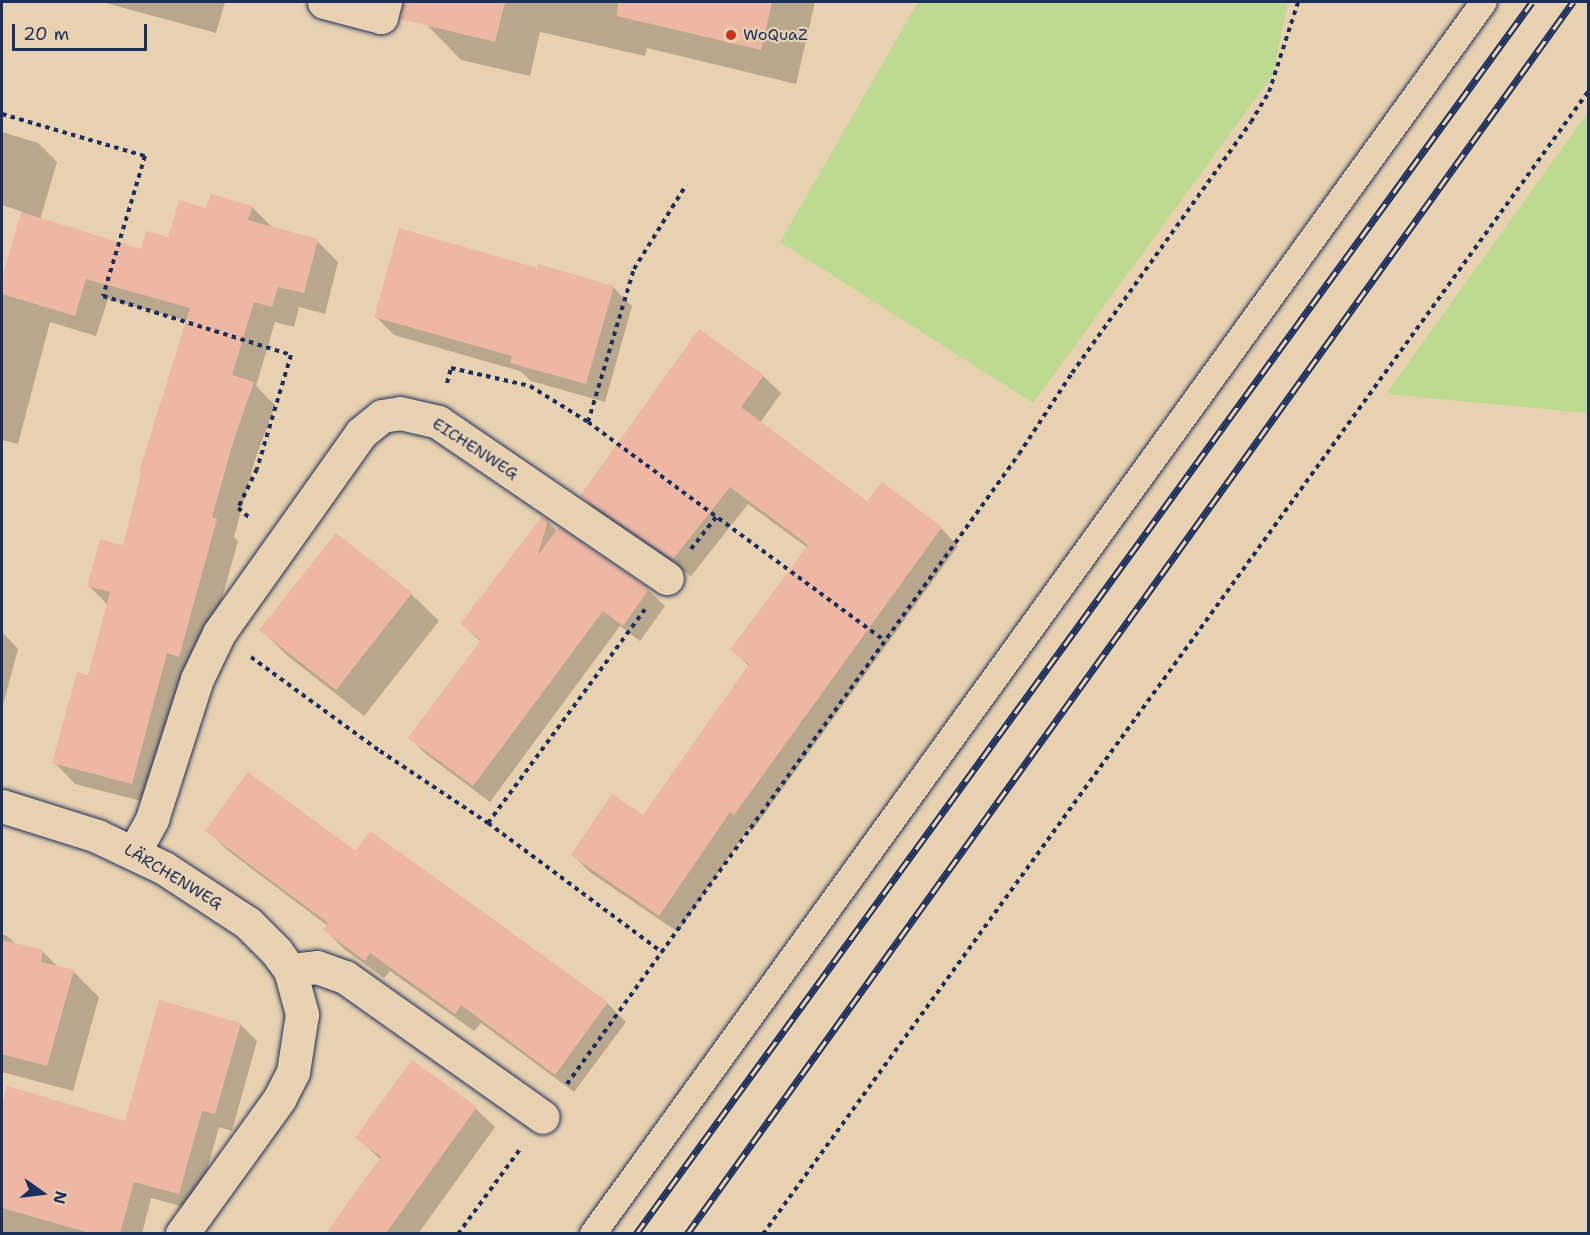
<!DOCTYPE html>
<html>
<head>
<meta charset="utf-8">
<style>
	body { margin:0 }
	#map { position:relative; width:1590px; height:1235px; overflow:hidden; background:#e7d1b0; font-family:"Shantell Sans",sans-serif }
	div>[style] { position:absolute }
	.green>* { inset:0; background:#beda91 }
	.shadow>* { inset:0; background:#0003 }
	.building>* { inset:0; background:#eeb7a4 }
	.path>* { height:4px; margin-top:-2px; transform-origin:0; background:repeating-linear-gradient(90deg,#1b2f5e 0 4.5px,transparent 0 9px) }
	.roads { filter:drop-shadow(0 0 2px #1b2f5e) drop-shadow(0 0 2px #1b2f5e) }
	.lane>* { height:26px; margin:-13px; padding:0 13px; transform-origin:13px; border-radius:13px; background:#e7d1b0 }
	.street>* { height:33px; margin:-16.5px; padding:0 16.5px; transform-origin:16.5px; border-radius:16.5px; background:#e7d1b0 }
	.rail>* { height:7px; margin-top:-3.5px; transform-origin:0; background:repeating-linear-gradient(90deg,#e7d1b0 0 14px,#1b2f5e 0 28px); box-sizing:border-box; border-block:2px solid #1b2f5e }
	.dots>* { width:16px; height:16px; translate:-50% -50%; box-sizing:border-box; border:3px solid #e7d1b0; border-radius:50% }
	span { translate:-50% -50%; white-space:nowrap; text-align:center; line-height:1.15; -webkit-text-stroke:4.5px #e7d1b0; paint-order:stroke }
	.poi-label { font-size:16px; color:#1b2f5e }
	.left { translate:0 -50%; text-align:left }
	.street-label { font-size:16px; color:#1b2f5e }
	.frame { position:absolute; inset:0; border:3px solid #1b2f5e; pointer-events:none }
	.north { position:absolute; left:12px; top:1163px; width:60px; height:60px; -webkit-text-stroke:4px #e7d1b0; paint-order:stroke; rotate:104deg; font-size:16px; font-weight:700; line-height:24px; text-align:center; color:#1b2f5e }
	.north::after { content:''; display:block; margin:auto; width:21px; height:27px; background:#1b2f5e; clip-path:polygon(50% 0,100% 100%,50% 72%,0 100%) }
	.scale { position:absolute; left:12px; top:24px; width:135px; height:27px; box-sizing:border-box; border:3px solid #1b2f5e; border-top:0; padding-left:8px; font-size:18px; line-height:21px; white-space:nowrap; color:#1b2f5e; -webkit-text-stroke:4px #e7d1b0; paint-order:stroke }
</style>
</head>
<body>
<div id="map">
	<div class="green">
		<i style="clip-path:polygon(918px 2px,1288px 2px,1273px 75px,1033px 403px,780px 242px)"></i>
		<i style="clip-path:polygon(1588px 112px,1588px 413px,1386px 394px)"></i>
	</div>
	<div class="shadow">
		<i style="clip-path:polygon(102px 2px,225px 2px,216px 33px)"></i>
		<i style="clip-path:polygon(432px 2px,815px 2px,796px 84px,647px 48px,645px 56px,540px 32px,530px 76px,461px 60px,427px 25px)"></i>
		<i style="clip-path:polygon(2px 132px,38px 143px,57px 162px,40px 220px,142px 250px,169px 239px,207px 210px,252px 207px,274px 229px,317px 241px,338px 262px,325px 314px,299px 307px,294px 327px,275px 322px,256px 386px,275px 405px,255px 460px,234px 537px,238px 541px,200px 677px,153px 804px,75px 784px,54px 762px,89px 676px,108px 605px,89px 586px,124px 547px,187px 321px,108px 299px,96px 336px,50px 322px,18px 444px,2px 440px,2px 283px,23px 212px,2px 205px)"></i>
		<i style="clip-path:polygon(538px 269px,613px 287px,632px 306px,605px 402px,531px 381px,520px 371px,394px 335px,376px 317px)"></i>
		<i style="clip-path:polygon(763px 376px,781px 393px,760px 423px,867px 504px,941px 528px,958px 546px,752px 831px,748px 829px,678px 932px,591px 873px,573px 855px,644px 817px,749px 666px,732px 649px,808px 548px,748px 504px,691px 576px,600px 514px,582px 496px)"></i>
		<i style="clip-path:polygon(547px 521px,557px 531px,648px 590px,665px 606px,640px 641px,620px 626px,490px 802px,426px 754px,410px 738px,481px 642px,462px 624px)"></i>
		<i style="clip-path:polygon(411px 594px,439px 621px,364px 716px,289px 657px,261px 630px)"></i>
		<i style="clip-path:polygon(2px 632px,18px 649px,2px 709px)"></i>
		<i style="clip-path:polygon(207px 830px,356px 853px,370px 833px,607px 1003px,626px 1022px,574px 1092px,481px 1023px,474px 1031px,390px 971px,384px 978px,344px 949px,325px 930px,328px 926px,226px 849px)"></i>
		<i style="clip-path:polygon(2px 934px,7px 936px,17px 945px,42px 951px,59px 968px,74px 972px,99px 997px,73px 1091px,2px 1072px)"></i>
		<i style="clip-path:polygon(240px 1024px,257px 1041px,232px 1131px,219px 1127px,196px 1210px,151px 1198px,142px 1234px,2px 1234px,2px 1112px,8px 1088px,126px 1123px)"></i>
		<i style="clip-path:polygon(413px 1062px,476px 1109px,495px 1127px,418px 1234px,327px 1234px,381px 1160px,357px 1137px)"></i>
	</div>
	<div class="building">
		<i style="clip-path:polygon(403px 2px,505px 2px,495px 42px,400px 19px)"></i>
		<i style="clip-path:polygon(618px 2px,772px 2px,761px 50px,617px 16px)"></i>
		<i style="clip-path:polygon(211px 194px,253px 206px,248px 220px,318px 239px,304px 293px,278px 287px,272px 307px,254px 302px,232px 375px,254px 382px,234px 439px,212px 517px,217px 519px,179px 657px,167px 653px,132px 784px,52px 763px,77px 672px,88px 675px,110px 592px,87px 586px,100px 539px,123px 545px,141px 473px,139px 472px,190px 308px,86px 279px,75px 316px,2px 294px,2px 278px,21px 212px,141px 249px,146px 231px,168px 237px,179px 200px,206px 208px)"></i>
		<i style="clip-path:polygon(399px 228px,537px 268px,538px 264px,614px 286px,586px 384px,510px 363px,512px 356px,374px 317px)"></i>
		<i style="clip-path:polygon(699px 329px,764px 375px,741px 407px,867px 501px,882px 482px,942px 527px,734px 815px,730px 812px,659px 916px,571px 855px,612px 794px,643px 815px,749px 664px,730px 650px,808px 545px,730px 487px,673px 559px,580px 496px)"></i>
		<i style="clip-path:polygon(542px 516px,548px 520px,538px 555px,559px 527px,649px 589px,623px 626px,603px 611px,473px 786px,408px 738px,481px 640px,460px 624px)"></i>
		<i style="clip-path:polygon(336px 533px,412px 593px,336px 690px,259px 630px)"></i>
		<i style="clip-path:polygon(248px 772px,356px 851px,370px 831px,608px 1002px,555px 1075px,461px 1005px,455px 1014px,370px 953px,365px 961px,323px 930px,328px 923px,205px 831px)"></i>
		<i style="clip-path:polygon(2px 940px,43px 950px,41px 962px,74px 970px,47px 1066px,2px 1054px)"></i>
		<i style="clip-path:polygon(159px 1000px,241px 1023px,215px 1114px,202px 1111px,179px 1194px,134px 1182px,120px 1233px,90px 1233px,2px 1208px,2px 1106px,7px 1086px,125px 1121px)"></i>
		<i style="clip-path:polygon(412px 1060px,477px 1107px,386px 1233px,326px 1233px,381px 1157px,355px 1138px)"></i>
	</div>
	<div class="path">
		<i style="left:2px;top:114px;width:149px;rotate:16.4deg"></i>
		<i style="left:145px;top:156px;width:146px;rotate:106.7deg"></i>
		<i style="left:103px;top:296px;width:197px;rotate:17.4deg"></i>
		<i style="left:291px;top:355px;width:119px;rotate:106.6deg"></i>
		<i style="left:257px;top:469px;width:43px;rotate:116deg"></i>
		<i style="left:238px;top:508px;width:17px;rotate:40deg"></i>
		<i style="left:447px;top:383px;width:16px;rotate:-75deg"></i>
		<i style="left:451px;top:368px;width:81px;rotate:12.8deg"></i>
		<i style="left:530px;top:386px;width:68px;rotate:31.8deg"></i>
		<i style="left:588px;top:422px;width:160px;rotate:-73.3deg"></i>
		<i style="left:634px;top:269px;width:99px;rotate:-58.2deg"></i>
		<i style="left:588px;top:422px;width:369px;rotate:36.4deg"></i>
		<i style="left:691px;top:549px;width:42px;rotate:-51.8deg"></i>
		<i style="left:251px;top:657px;width:160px;rotate:36.1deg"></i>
		<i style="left:380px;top:751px;width:130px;rotate:33.7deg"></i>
		<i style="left:488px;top:823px;width:217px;rotate:36.6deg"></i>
		<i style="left:488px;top:823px;width:265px;rotate:-53.7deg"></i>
		<i style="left:567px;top:1084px;width:775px;rotate:-54.34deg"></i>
		<i style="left:1019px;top:454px;width:97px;rotate:-56.8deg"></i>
		<i style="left:1072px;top:373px;width:308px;rotate:-54.5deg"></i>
		<i style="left:1251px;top:122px;width:35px;rotate:-59deg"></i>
		<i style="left:1269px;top:92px;width:95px;rotate:-72.1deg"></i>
		<i style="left:458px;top:1234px;width:107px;rotate:-53.8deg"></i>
		<i style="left:763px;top:1234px;width:1409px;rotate:-54.16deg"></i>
	</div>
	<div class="roads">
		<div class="lane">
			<i style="left:593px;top:1234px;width:1520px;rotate:-54.13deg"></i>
		</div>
		<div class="street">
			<i style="left:324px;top:2px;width:59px;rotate:14.7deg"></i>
			<i style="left:381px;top:17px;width:16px;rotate:-75deg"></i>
			<i style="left:2px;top:806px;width:100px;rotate:17.5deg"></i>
			<i style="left:97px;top:836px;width:74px;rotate:25.5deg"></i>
			<i style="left:164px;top:868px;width:100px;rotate:33.2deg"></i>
			<i style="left:248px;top:923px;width:40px;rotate:45deg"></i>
			<i style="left:276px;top:951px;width:24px;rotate:54deg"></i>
			<i style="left:290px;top:970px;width:46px;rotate:74.7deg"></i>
			<i style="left:302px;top:1014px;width:59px;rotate:98.8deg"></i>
			<i style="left:293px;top:1072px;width:29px;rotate:117deg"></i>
			<i style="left:280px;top:1098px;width:168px;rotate:125.8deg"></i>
			<i style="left:134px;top:852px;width:38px;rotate:-61deg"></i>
			<i style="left:152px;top:819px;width:147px;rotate:-72.2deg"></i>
			<i style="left:197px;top:679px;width:51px;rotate:-64.4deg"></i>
			<i style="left:219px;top:633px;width:245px;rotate:-54.6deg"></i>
			<i style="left:361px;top:433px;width:27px;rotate:-39deg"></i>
			<i style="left:382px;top:416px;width:18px;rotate:-9deg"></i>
			<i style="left:400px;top:413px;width:39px;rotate:13deg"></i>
			<i style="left:438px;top:422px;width:277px;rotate:34.3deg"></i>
			<i style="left:290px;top:970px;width:27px;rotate:-6deg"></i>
			<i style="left:317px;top:967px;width:30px;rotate:20deg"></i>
			<i style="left:345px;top:977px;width:242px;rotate:35.3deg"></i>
		</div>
	</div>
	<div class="rail">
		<i style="left:636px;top:1234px;width:1523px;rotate:-53.97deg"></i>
		<i style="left:687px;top:1234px;width:1518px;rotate:-54.28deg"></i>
	</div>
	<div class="dots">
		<i style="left:731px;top:35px;background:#c8321e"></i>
	</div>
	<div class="poi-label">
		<span class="left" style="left:743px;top:35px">WoQuaZ</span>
	</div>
	<div class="street-label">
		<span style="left:475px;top:449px;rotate:33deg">EICHENWEG</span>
		<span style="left:173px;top:877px;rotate:31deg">LÄRCHENWEG</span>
	</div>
	<div class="frame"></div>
	<div class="north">N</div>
	<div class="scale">20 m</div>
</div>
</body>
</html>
